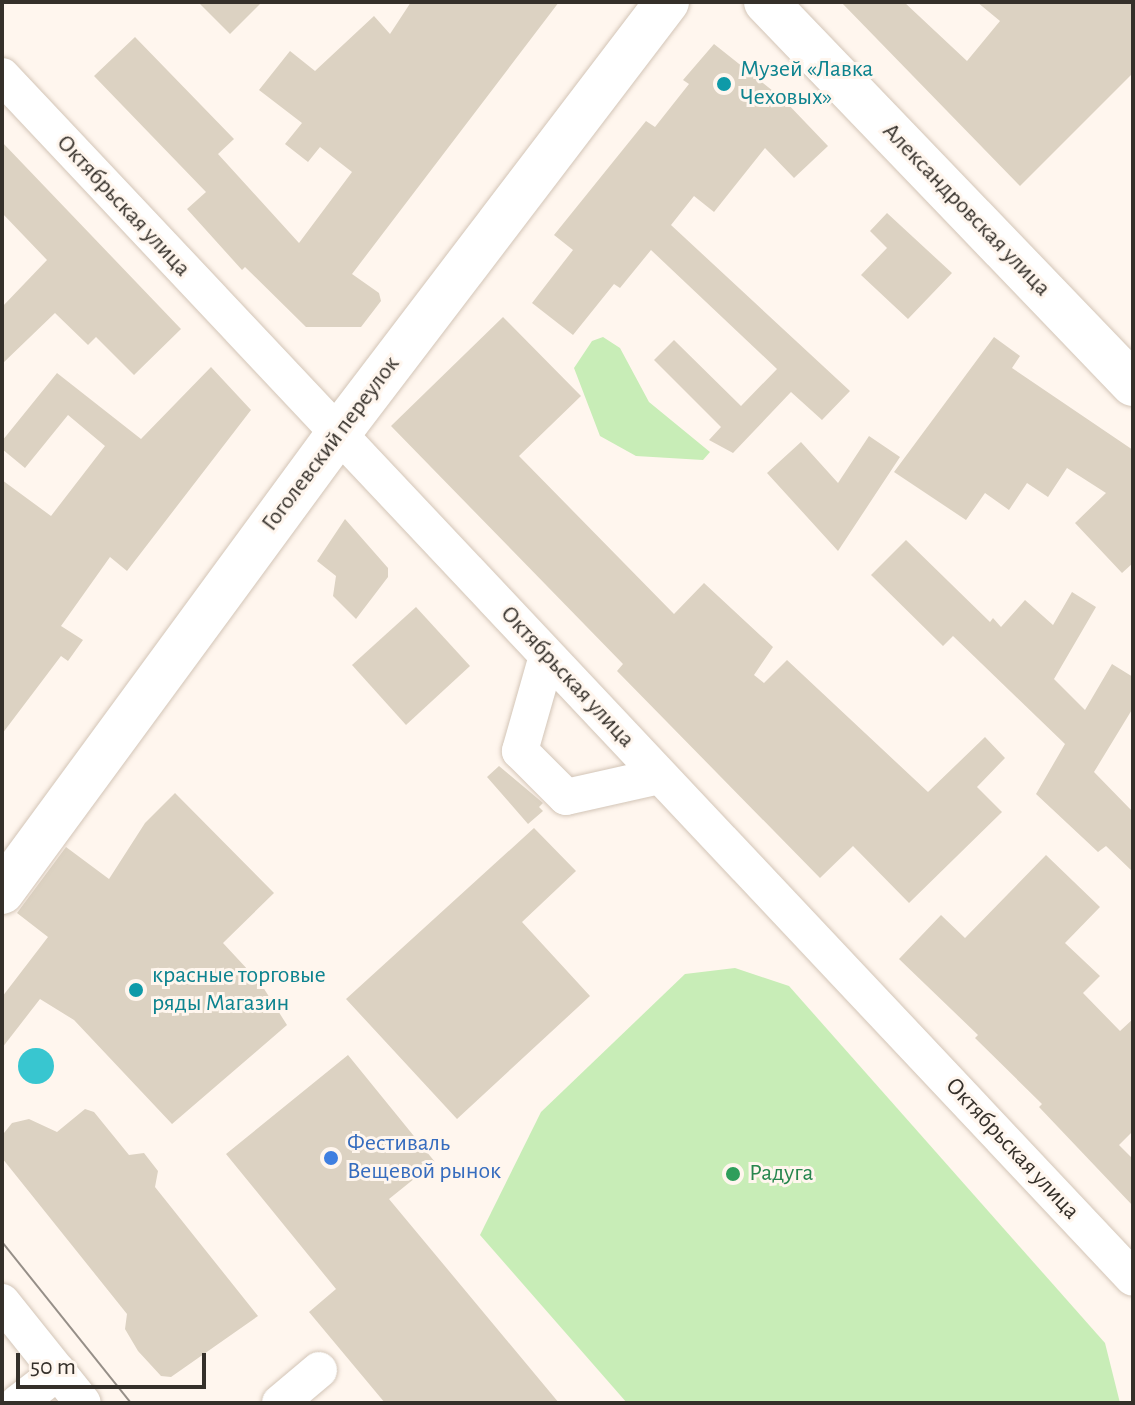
<!DOCTYPE html>
<html>
<head>
<meta charset="utf-8">
<style>
	body { margin:0 }
	#map { position:relative; width:1135px; height:1405px; overflow:hidden; background:#fff6ee; font-family:"Alegreya Sans",sans-serif }
	div>[style] { position:absolute }
	.green>* { inset:0; background:#c8edb7 }
	.water>* { inset:0; background:#38c6d0 }
	.round { border-radius:50% }
	.building>* { inset:0; background:#dcd2c2 }
	.roads { filter:drop-shadow(0 0 2px #d3c5b7) drop-shadow(0 0 2px #d3c5b7) }
	.minor>* { height:36px; margin:-18px; padding:0 18px; transform-origin:18px; border-radius:18px; background:#fff }
	.major>* { height:44px; margin:-22px; padding:0 22px; transform-origin:22px; border-radius:22px; background:#fff }
	.tram>* { height:2px; margin:-1px; padding:0 1px; transform-origin:1px; border-radius:1px; background:#968f88 }
	.dots>* { width:22px; height:22px; translate:-50% -50%; box-sizing:border-box; border:4px solid #fff6ee; border-radius:50% }
	span { translate:-50% -50%; white-space:nowrap; text-align:center; line-height:1.15; -webkit-text-stroke:6px #fff6ee; paint-order:stroke }
	.culture-label { font-size:24px; color:#0d838f }
	.left { translate:0 -50%; text-align:left }
	.street-label { font-size:24px; color:#35302a }
	.shop-label { font-size:24px; color:#366cbe }
	.leisure-label { font-size:24px; color:#27864d }
	.frame { position:absolute; inset:0; border:4px solid #35302a; pointer-events:none }
	.scale { position:absolute; left:16px; top:1353px; width:190px; height:36px; box-sizing:border-box; border:4px solid #35302a; border-top:0; padding-left:10px; font-size:24px; line-height:28px; white-space:nowrap; color:#35302a; -webkit-text-stroke:6px #fff6ee; paint-order:stroke }
</style>
</head>
<body>
<div id="map">
	<div class="green">
		<i style="clip-path:polygon(603px 337px,620px 348px,649px 402px,710px 452px,703px 460px,636px 456px,600px 436px,574px 368px,592px 341px)"></i>
		<i style="clip-path:polygon(735px 968px,789px 986px,1105px 1343px,1120px 1403px,627px 1403px,480px 1235px,541px 1112px,685px 974px)"></i>
	</div>
	<div class="water">
		<i class="round" style="left:18px;top:1048px;width:36px;height:36px"></i>
	</div>
	<div class="building">
		<i style="clip-path:polygon(198px 2px,262px 2px,230px 34px)"></i>
		<i style="clip-path:polygon(411px 2px,559px 2px,352px 274px,379px 293px,381px 301px,361px 327px,306px 327px,245px 267px,242px 270px,187px 209px,206px 192px,94px 76px,135px 37px,234px 139px,218px 154px,299px 243px,352px 172px,320px 147px,308px 162px,285px 144px,302px 123px,259px 90px,290px 51px,315px 71px,374px 16px,390px 34px)"></i>
		<i style="clip-path:polygon(841px 2px,904px 2px,967px 61px,1000px 21px,977px 2px,1133px 2px,1133px 73px,1020px 186px)"></i>
		<i style="clip-path:polygon(714px 44px,783px 99px,828px 146px,794px 178px,765px 148px,714px 212px,694px 196px,671px 225px,850px 391px,822px 420px,791px 392px,733px 453px,709px 440px,721px 427px,654px 360px,674px 340px,741px 406px,777px 369px,651px 250px,620px 288px,614px 284px,573px 335px,532px 303px,573px 250px,554px 235px,646px 121px,655px 127px,689px 84px,683px 80px)"></i>
		<i style="clip-path:polygon(2px 142px,181px 329px,134px 375px,96px 337px,88px 345px,55px 313px,2px 364px,2px 307px,47px 260px,2px 213px)"></i>
		<i style="clip-path:polygon(887px 213px,952px 273px,908px 319px,861px 275px,887px 248px,870px 231px)"></i>
		<i style="clip-path:polygon(503px 317px,581px 396px,519px 456px,674px 614px,704px 583px,773px 647px,754px 675px,764px 683px,787px 660px,928px 792px,985px 737px,1005px 758px,977px 787px,1002px 812px,909px 903px,853px 846px,820px 878px,617px 671px,623px 664px,391px 426px)"></i>
		<i style="clip-path:polygon(994px 337px,1020px 356px,1012px 368px,1133px 450px,1133px 563px,1122px 573px,1075px 523px,1106px 493px,1067px 468px,1048px 497px,1027px 483px,1009px 510px,985px 493px,966px 520px,894px 472px)"></i>
		<i style="clip-path:polygon(211px 367px,251px 410px,127px 571px,110px 557px,61px 626px,83px 640px,68px 661px,61px 656px,2px 734px,2px 480px,51px 516px,105px 446px,68px 415px,25px 468px,2px 449px,2px 441px,57px 373px,141px 439px)"></i>
		<i style="clip-path:polygon(869px 436px,900px 457px,838px 551px,767px 473px,801px 442px,838px 483px)"></i>
		<i style="clip-path:polygon(345px 519px,388px 568px,388px 577px,356px 619px,333px 596px,336px 576px,317px 561px)"></i>
		<i style="clip-path:polygon(906px 540px,990px 622px,993px 618px,1001px 627px,1025px 600px,1053px 625px,1072px 592px,1096px 607px,1054px 679px,1085px 710px,1112px 664px,1133px 677px,1133px 708px,1094px 772px,1133px 812px,1133px 872px,1106px 846px,1098px 852px,1036px 794px,1065px 744px,953px 636px,943px 646px,871px 575px)"></i>
		<i style="clip-path:polygon(416px 607px,470px 666px,406px 725px,352px 665px)"></i>
		<i style="clip-path:polygon(499px 766px,543px 803px,539px 807px,543px 811px,528px 824px,487px 777px)"></i>
		<i style="clip-path:polygon(175px 793px,274px 893px,223px 943px,261px 984px,287px 1025px,172px 1124px,74px 1020px,40px 999px,2px 1048px,2px 997px,48px 937px,17px 913px,66px 847px,109px 879px,145px 823px)"></i>
		<i style="clip-path:polygon(534px 828px,576px 871px,522px 922px,590px 996px,457px 1119px,346px 999px)"></i>
		<i style="clip-path:polygon(1046px 855px,1100px 907px,1065px 943px,1100px 976px,1083px 993px,1120px 1031px,1133px 1019px,1133px 1131px,1119px 1145px,1133px 1159px,1133px 1206px,1039px 1107px,1042px 1104px,975px 1038px,978px 1035px,899px 959px,941px 915px,965px 938px)"></i>
		<i style="clip-path:polygon(348px 1055px,435px 1162px,389px 1199px,559px 1403px,385px 1403px,309px 1312px,336px 1289px,226px 1154px)"></i>
		<i style="clip-path:polygon(85px 1109px,94px 1112px,129px 1155px,144px 1153px,158px 1171px,155px 1187px,258px 1316px,171px 1377px,161px 1376px,138px 1351px,125px 1329px,127px 1314px,2px 1158px,4px 1133px,12px 1123px,29px 1119px,57px 1132px)"></i>
	</div>
	<div class="roads">
		<div class="minor">
			<i style="left:2px;top:76px;width:1650px;rotate:46.74deg"></i>
			<i style="left:547px;top:656px;width:99px;rotate:105.9deg"></i>
			<i style="left:520px;top:751px;width:65px;rotate:45deg"></i>
			<i style="left:566px;top:797px;width:96px;rotate:-12.6deg"></i>
			<i style="left:2px;top:1302px;width:129px;rotate:51.3deg"></i>
			<i style="left:18px;top:1403px;width:51px;rotate:-37.8deg"></i>
			<i style="left:280px;top:1403px;width:51px;rotate:-40.2deg"></i>
		</div>
		<div class="major">
			<i style="left:766px;top:2px;width:530px;rotate:46.15deg"></i>
			<i style="left:2px;top:892px;width:568px;rotate:-53.74deg"></i>
			<i style="left:338px;top:434px;width:543px;rotate:-52.71deg"></i>
		</div>
	</div>
	<div class="tram">
		<i style="left:2px;top:1242px;width:206px;rotate:51.3deg"></i>
	</div>
	<div class="dots">
		<i style="left:724px;top:84px;background:#0f9aa8"></i>
		<i style="left:136px;top:990px;background:#0f9aa8"></i>
		<i style="left:331px;top:1158px;background:#3f7fe0"></i>
		<i style="left:733px;top:1174px;background:#2e9e5b"></i>
	</div>
	<div class="culture-label">
		<span class="left" style="left:740px;top:84px">Музей «Лавка<br>Чеховых»</span>
		<span class="left" style="left:152px;top:990px">красные торговые<br>ряды Магазин</span>
	</div>
	<div class="street-label">
		<span style="left:123px;top:206px;rotate:47deg">Октябрьская улица</span>
		<span style="left:966px;top:210px;rotate:46deg">Александровская улица</span>
		<span style="left:331px;top:444px;rotate:-53deg">Гоголевский переулок</span>
		<span style="left:567px;top:677px;rotate:47deg">Октябрьская улица</span>
		<span style="left:1012px;top:1149px;rotate:47deg">Октябрьская улица</span>
	</div>
	<div class="shop-label">
		<span class="left" style="left:347px;top:1158px">Фестиваль<br>Вещевой рынок</span>
	</div>
	<div class="leisure-label">
		<span class="left" style="left:749px;top:1174px">Радуга</span>
	</div>
	<div class="frame"></div>
	<div class="scale">50 m</div>
</div>
</body>
</html>
